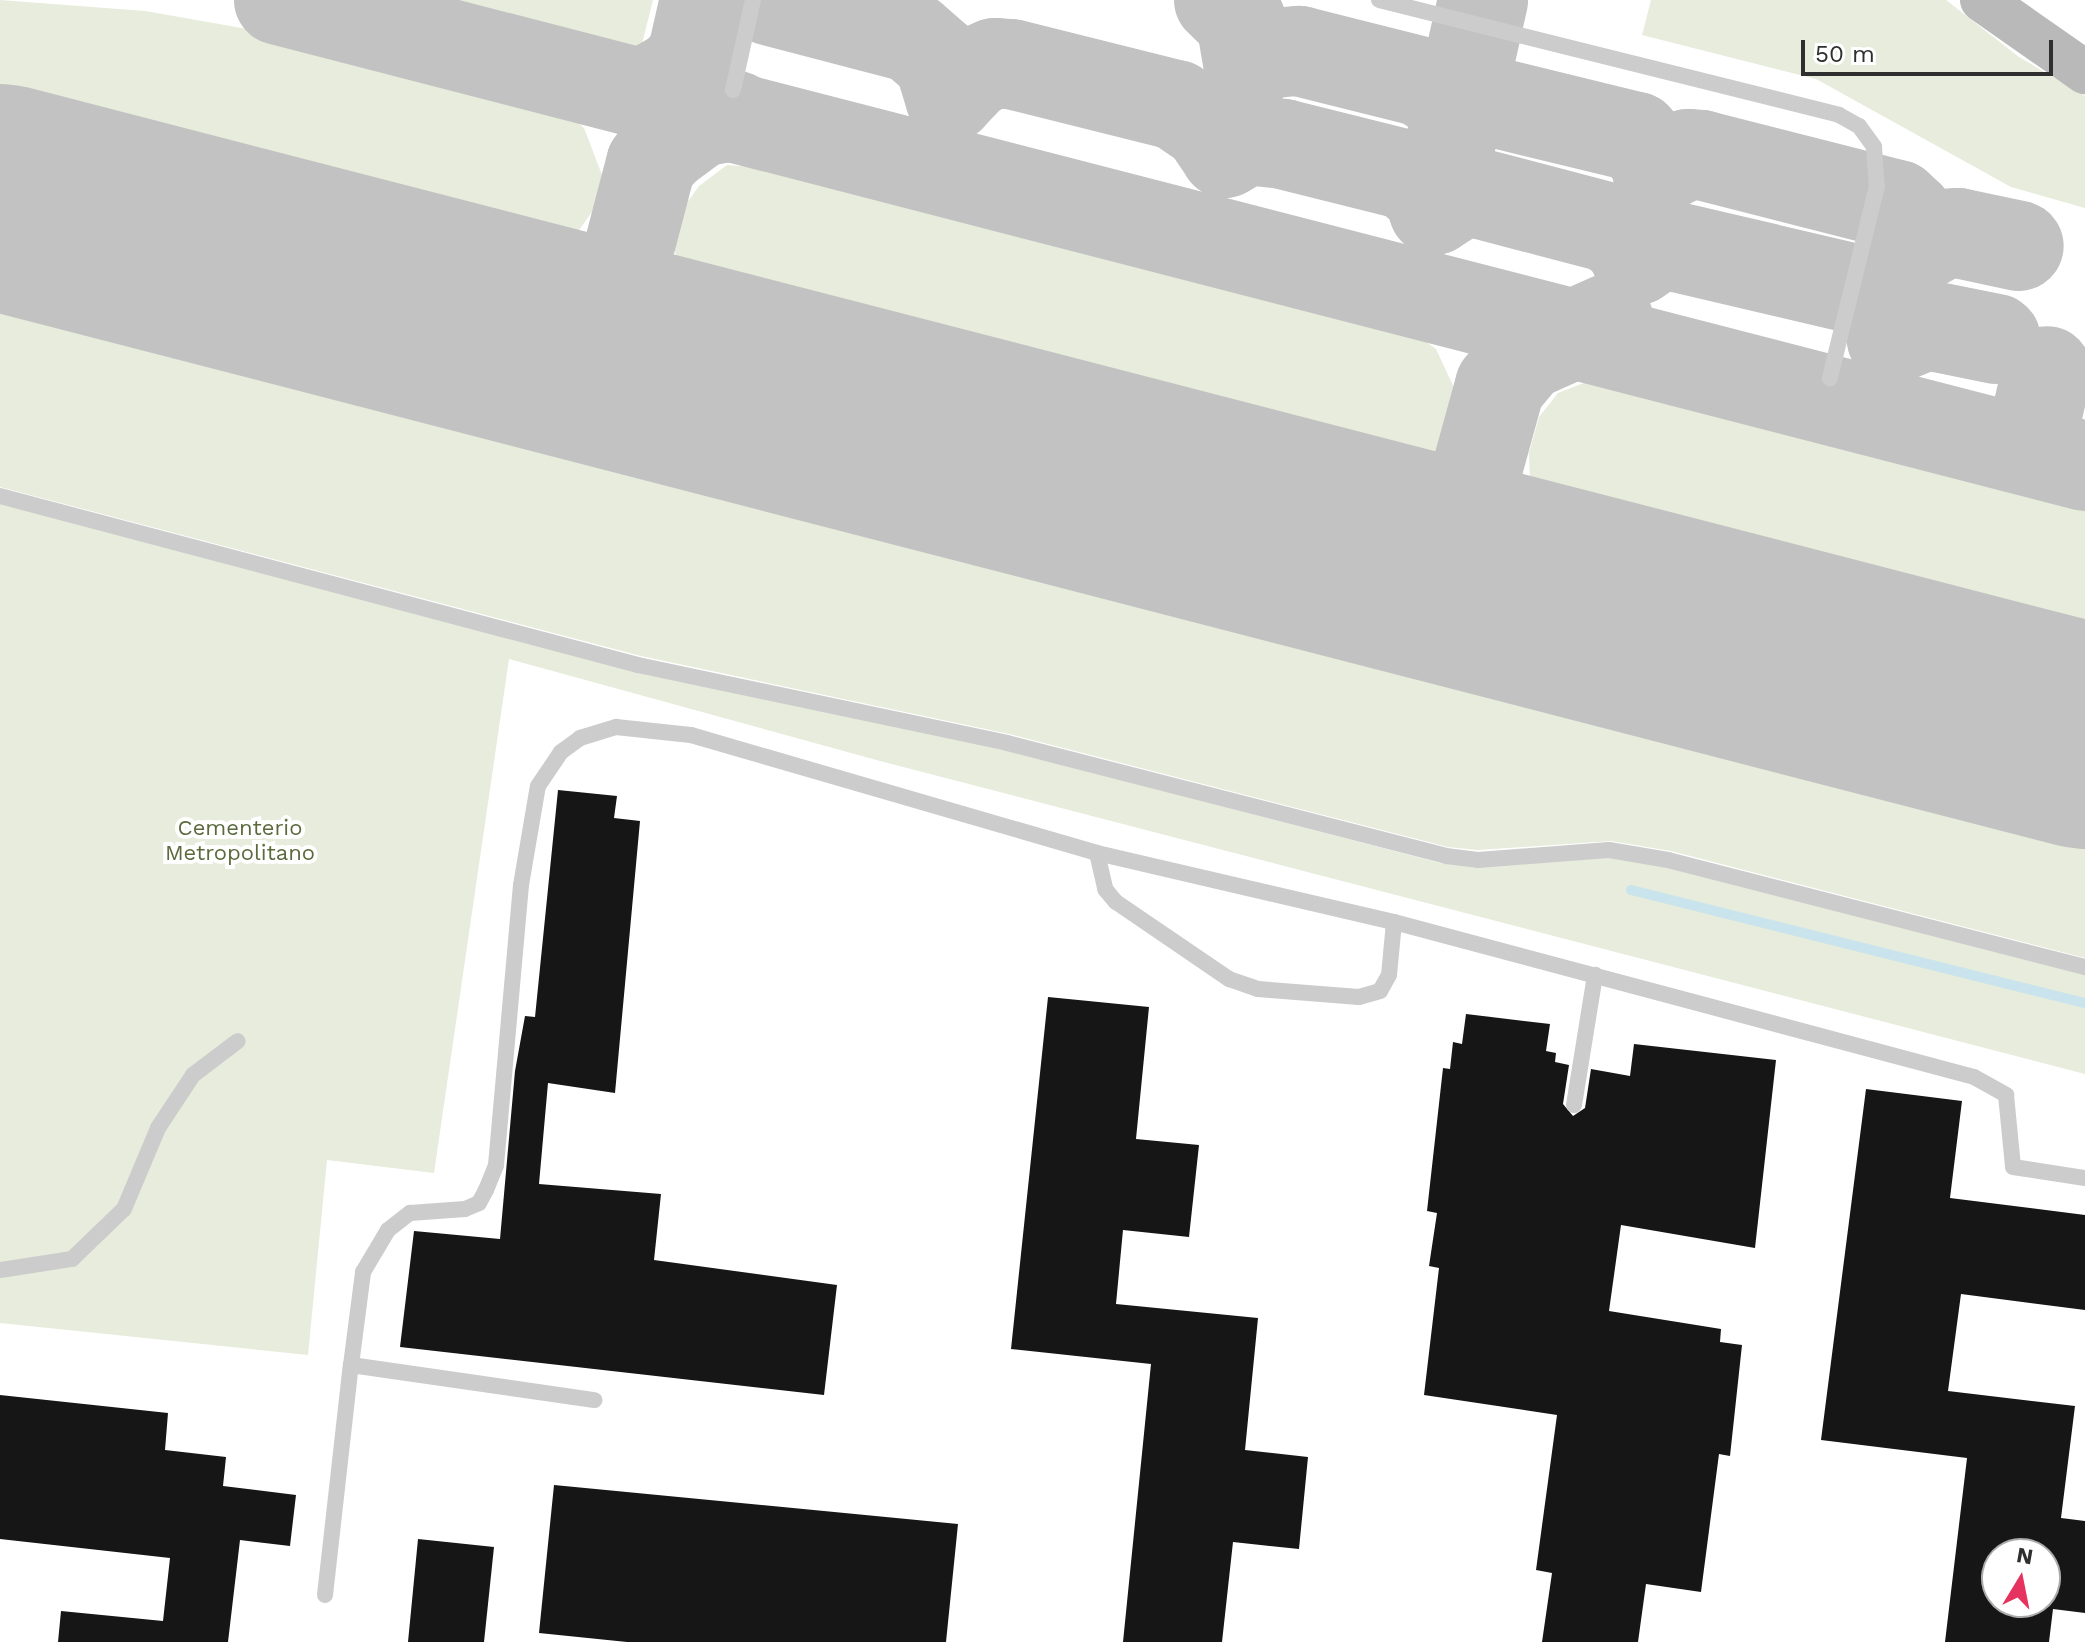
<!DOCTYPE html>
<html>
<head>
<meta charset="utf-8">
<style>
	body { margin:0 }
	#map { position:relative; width:2085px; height:1642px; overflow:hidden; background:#fff; font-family:"Work Sans",sans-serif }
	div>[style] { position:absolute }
	.green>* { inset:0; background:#e7ecdc }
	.stream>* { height:10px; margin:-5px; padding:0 5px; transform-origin:5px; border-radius:5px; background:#c9e4ec }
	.taxiway>* { height:90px; margin:-45px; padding:0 45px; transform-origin:45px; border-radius:45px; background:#c2c2c2 }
	.runway>* { height:226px; margin:-113px; padding:0 113px; transform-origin:113px; border-radius:113px; background:#c2c2c2 }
	.building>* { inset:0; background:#161616 }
	.service>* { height:16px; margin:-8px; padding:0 8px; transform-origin:8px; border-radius:8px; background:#ccc }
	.secondary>* { height:44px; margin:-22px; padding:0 22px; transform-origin:22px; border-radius:22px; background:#b9b9b9 }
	span { translate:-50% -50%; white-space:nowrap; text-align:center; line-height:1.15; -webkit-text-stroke:8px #fff; paint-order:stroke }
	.park-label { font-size:22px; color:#5a6a3c }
	.north { position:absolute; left:1981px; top:1538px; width:80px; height:80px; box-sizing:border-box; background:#fff; border:2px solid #acacac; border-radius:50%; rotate:10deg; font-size:22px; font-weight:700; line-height:32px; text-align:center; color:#2f2f2f }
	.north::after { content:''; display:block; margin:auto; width:28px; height:36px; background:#e5325e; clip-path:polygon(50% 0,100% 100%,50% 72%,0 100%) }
	.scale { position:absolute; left:1801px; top:40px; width:252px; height:36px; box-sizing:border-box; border:4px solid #2f2f2f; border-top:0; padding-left:10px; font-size:24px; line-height:28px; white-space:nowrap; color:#2f2f2f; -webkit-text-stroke:6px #fff; paint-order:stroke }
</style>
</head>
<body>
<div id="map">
	<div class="green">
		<i style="clip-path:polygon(0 0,145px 11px,282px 35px,565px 111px,584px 128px,602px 175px,594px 209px,577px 233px,554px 247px,494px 244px,0 116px)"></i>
		<i style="clip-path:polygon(427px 0,653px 0,639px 56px)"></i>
		<i style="clip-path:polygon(1651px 0,1946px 0,2019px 57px,2085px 96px,2085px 208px,2011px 187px,1816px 79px,1642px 35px)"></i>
		<i style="clip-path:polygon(727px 165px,764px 168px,1411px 331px,1436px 349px,1455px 390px,1451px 421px,1436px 454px,1410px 468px,1365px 475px,719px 306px,685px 281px,674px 249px,681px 211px,699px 186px)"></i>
		<i style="clip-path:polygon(0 268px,2085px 811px,2085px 958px,1671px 851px,1611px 841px,1478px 850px,1448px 847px,1009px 734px,641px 656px,0 487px)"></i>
		<i style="clip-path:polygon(1627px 378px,2085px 496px,2085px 660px,1579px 529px,1543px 504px,1530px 485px,1529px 453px,1539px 417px,1558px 393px,1589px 381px,1624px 389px)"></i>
		<i style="clip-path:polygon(0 504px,1006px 750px,1444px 864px,1608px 858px,1666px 867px,2085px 975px,2085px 1074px,880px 761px,509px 659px,434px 1173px,327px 1160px,308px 1355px,0 1323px)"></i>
	</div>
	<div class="stream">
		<i style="left:1631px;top:890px;width:468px;rotate:14deg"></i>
	</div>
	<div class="taxiway">
		<i style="left:279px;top:0;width:1865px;rotate:14.47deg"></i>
		<i style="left:768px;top:0;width:150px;rotate:14.7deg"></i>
		<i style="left:913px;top:38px;width:35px;rotate:41deg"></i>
		<i style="left:939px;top:61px;width:38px;rotate:73deg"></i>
		<i style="left:950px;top:97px;width:35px;rotate:-46deg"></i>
		<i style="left:974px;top:72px;width:23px;rotate:-23deg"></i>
		<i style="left:995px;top:63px;width:16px;rotate:4deg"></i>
		<i style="left:1011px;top:64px;width:170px;rotate:14deg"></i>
		<i style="left:1176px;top:105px;width:37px;rotate:34deg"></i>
		<i style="left:1207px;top:126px;width:32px;rotate:56deg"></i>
		<i style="left:1225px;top:153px;width:26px;rotate:-31deg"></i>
		<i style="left:1247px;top:140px;width:36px;rotate:6deg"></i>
		<i style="left:1283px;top:144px;width:128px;rotate:14deg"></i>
		<i style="left:1407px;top:175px;width:28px;rotate:41deg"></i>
		<i style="left:1428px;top:193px;width:18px;rotate:71deg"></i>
		<i style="left:1434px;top:210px;width:30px;rotate:-33deg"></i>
		<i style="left:1459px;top:194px;width:18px;rotate:-3deg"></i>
		<i style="left:1477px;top:193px;width:138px;rotate:14.7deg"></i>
		<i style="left:1610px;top:228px;width:23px;rotate:38deg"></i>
		<i style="left:1628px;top:242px;width:20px;rotate:63deg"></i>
		<i style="left:1637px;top:260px;width:25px;rotate:-34deg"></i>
		<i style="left:1658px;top:246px;width:14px"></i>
		<i style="left:1672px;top:246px;width:184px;rotate:13.2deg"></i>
		<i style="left:1851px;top:288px;width:28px;rotate:21deg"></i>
		<i style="left:1877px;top:298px;width:14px;rotate:51deg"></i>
		<i style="left:1886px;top:309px;width:31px;rotate:79deg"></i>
		<i style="left:1892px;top:339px;width:38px;rotate:-22deg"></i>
		<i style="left:1927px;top:325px;width:70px;rotate:11.5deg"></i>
		<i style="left:1219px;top:0;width:30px;rotate:44deg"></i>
		<i style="left:1241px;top:21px;width:48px;rotate:80.3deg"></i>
		<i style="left:1249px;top:68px;width:19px;rotate:-47deg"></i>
		<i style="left:1262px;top:54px;width:37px;rotate:-5deg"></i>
		<i style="left:1299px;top:51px;width:127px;rotate:14.1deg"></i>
		<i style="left:1422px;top:82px;width:30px;rotate:34deg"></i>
		<i style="left:1447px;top:99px;width:21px;rotate:62deg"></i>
		<i style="left:1457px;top:118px;width:31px;rotate:-29deg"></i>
		<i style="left:1484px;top:103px;width:13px"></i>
		<i style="left:1497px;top:103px;width:143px;rotate:13.7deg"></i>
		<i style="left:1636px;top:137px;width:25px;rotate:48deg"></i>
		<i style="left:1653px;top:156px;width:15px;rotate:74deg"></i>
		<i style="left:1657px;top:170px;width:35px;rotate:-27deg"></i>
		<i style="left:1688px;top:154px;width:13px;rotate:4deg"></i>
		<i style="left:1701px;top:155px;width:202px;rotate:14.3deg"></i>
		<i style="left:1897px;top:205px;width:16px;rotate:43deg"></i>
		<i style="left:1909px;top:216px;width:34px;rotate:78deg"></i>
		<i style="left:1916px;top:249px;width:31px;rotate:-29deg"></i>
		<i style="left:1943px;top:234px;width:15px;rotate:-4deg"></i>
		<i style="left:1958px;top:233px;width:62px;rotate:12deg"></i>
		<i style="left:646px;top:92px;width:34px;rotate:-30deg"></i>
		<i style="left:676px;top:75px;width:24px;rotate:-48deg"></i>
		<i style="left:692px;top:57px;width:58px;rotate:-77.2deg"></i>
		<i style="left:1447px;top:159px;width:163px;rotate:-77.2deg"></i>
		<i style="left:618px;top:290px;width:46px;rotate:72.3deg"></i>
		<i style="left:632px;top:334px;width:51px;rotate:43.4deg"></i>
		<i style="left:540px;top:336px;width:52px;rotate:-21.6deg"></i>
		<i style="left:588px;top:317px;width:40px;rotate:-42deg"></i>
		<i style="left:618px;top:290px;width:130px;rotate:-75.3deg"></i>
		<i style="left:651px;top:164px;width:21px;rotate:-49deg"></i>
		<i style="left:665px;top:148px;width:44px;rotate:-36.6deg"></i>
		<i style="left:700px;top:122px;width:36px;rotate:-10deg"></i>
		<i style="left:2036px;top:419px;width:49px;rotate:-77.1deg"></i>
		<i style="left:1467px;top:506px;width:51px;rotate:73deg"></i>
		<i style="left:1482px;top:555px;width:46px;rotate:45.9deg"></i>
		<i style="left:1390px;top:556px;width:49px;rotate:-20.3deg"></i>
		<i style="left:1436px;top:539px;width:45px;rotate:-46.8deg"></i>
		<i style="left:1467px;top:506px;width:124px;rotate:-74.6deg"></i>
		<i style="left:1500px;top:386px;width:39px;rotate:-50deg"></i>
		<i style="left:1525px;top:356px;width:91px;rotate:-24deg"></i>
	</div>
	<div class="runway">
		<i style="left:0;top:197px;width:2154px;rotate:14.49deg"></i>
	</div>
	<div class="building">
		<i style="clip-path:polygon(558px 790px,617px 796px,614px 818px,640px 821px,615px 1093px,548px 1083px,539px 1184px,661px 1194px,654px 1260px,837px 1285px,824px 1395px,400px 1347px,414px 1231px,500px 1239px,515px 1071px,525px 1016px,535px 1017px)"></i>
		<i style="clip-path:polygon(1048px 997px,1149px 1007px,1136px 1139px,1199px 1145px,1189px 1237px,1123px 1230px,1116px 1304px,1258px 1318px,1245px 1450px,1308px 1457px,1299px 1549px,1233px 1542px,1222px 1642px,1123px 1642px,1151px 1364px,1011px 1349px)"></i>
		<i style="clip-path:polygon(1466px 1014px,1550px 1024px,1546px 1051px,1556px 1053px,1555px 1062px,1569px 1065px,1563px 1104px,1573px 1116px,1585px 1108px,1591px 1069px,1630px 1076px,1634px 1044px,1776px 1060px,1755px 1248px,1621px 1225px,1609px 1311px,1721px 1329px,1720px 1342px,1742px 1345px,1730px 1456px,1719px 1454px,1701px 1592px,1646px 1584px,1638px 1642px,1542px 1642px,1552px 1573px,1536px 1570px,1557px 1415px,1424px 1395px,1439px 1268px,1429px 1266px,1437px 1213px,1427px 1211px,1443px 1068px,1450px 1069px,1453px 1042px,1462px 1044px)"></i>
		<i style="clip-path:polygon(evenodd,1866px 1089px,1962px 1101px,1950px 1198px,2085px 1215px,2085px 1310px,1961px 1294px,1948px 1391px,2075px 1406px,2061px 1518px,2085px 1521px,2085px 1613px,2053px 1609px,2049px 1642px,1945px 1642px,1967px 1458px,1821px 1440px,1866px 1089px,1997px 1554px,2045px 1554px,2045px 1602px,1997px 1602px,1997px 1554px)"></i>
		<i style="clip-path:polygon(0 1395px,168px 1413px,165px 1450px,226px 1457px,223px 1486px,296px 1495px,290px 1546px,240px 1540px,228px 1642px,58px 1642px,61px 1611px,163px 1621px,170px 1558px,0 1539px)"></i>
		<i style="clip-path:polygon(554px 1485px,958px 1524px,946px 1642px,627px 1642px,539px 1633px)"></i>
		<i style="clip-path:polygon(418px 1539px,494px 1547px,484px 1642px,408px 1642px)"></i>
	</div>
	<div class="service">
		<i style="left:1379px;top:0;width:474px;rotate:14deg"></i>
		<i style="left:1839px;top:115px;width:23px;rotate:29deg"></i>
		<i style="left:1859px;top:126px;width:26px;rotate:54deg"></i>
		<i style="left:1874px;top:147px;width:39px;rotate:86deg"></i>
		<i style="left:1877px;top:186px;width:198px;rotate:103.8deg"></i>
		<i style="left:733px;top:90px;width:92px;rotate:-77.5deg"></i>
		<i style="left:0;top:496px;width:660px;rotate:14.84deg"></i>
		<i style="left:638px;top:665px;width:377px;rotate:11.9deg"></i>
		<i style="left:1007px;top:743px;width:453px;rotate:14.4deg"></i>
		<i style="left:1446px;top:856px;width:32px;rotate:7deg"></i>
		<i style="left:1478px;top:860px;width:131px;rotate:-4.4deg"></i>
		<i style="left:1609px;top:850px;width:60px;rotate:9.6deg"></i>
		<i style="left:1668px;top:860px;width:431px;rotate:14.4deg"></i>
		<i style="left:1097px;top:853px;width:37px;rotate:77deg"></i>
		<i style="left:1105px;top:889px;width:17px;rotate:50deg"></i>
		<i style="left:1116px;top:902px;width:137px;rotate:34.3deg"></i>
		<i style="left:1229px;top:979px;width:31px;rotate:19deg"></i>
		<i style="left:1258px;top:989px;width:101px;rotate:4.5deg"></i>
		<i style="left:1359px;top:997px;width:22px;rotate:-16deg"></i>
		<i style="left:1380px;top:991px;width:18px;rotate:-61deg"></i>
		<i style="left:1389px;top:975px;width:53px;rotate:-84.6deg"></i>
		<i style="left:1574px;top:1105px;width:132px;rotate:-80.8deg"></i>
		<i style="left:0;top:1270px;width:73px;rotate:-8.7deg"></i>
		<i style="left:72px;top:1259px;width:72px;rotate:-43.9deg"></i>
		<i style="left:124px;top:1209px;width:88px;rotate:-67.2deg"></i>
		<i style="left:158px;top:1128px;width:64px;rotate:-56.6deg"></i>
		<i style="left:193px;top:1075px;width:56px;rotate:-37.1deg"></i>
		<i style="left:351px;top:1365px;width:94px;rotate:-82.6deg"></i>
		<i style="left:363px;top:1272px;width:49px;rotate:-59.2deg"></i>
		<i style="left:388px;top:1230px;width:28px;rotate:-38deg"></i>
		<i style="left:410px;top:1213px;width:55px;rotate:-4.2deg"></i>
		<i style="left:465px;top:1209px;width:15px;rotate:-23deg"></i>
		<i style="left:479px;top:1203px;width:15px;rotate:-62deg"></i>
		<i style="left:486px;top:1190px;width:27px;rotate:-68deg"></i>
		<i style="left:496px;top:1165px;width:281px;rotate:-84.9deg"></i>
		<i style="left:521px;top:885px;width:100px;rotate:-80.3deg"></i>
		<i style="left:538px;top:786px;width:41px;rotate:-55.9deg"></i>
		<i style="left:561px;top:752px;width:24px;rotate:-36deg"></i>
		<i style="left:580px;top:738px;width:38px;rotate:-17deg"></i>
		<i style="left:616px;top:727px;width:75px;rotate:6.1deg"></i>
		<i style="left:691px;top:735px;width:423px;rotate:16.2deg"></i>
		<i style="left:1097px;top:853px;width:305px;rotate:13.1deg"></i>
		<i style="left:1394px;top:922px;width:600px;rotate:14.96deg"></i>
		<i style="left:1974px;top:1077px;width:37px;rotate:29deg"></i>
		<i style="left:2006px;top:1095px;width:72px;rotate:84.4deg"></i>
		<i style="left:2013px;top:1167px;width:73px;rotate:8.7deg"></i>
		<i style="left:325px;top:1595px;width:231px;rotate:-83.6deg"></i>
		<i style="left:351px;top:1365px;width:246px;rotate:8.2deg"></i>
	</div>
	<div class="secondary">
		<i style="left:1982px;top:0;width:126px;rotate:35deg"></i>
	</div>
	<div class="park-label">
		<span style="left:240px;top:840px">Cementerio<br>Metropolitano</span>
	</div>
	<div class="north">N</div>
	<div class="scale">50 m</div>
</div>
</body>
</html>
